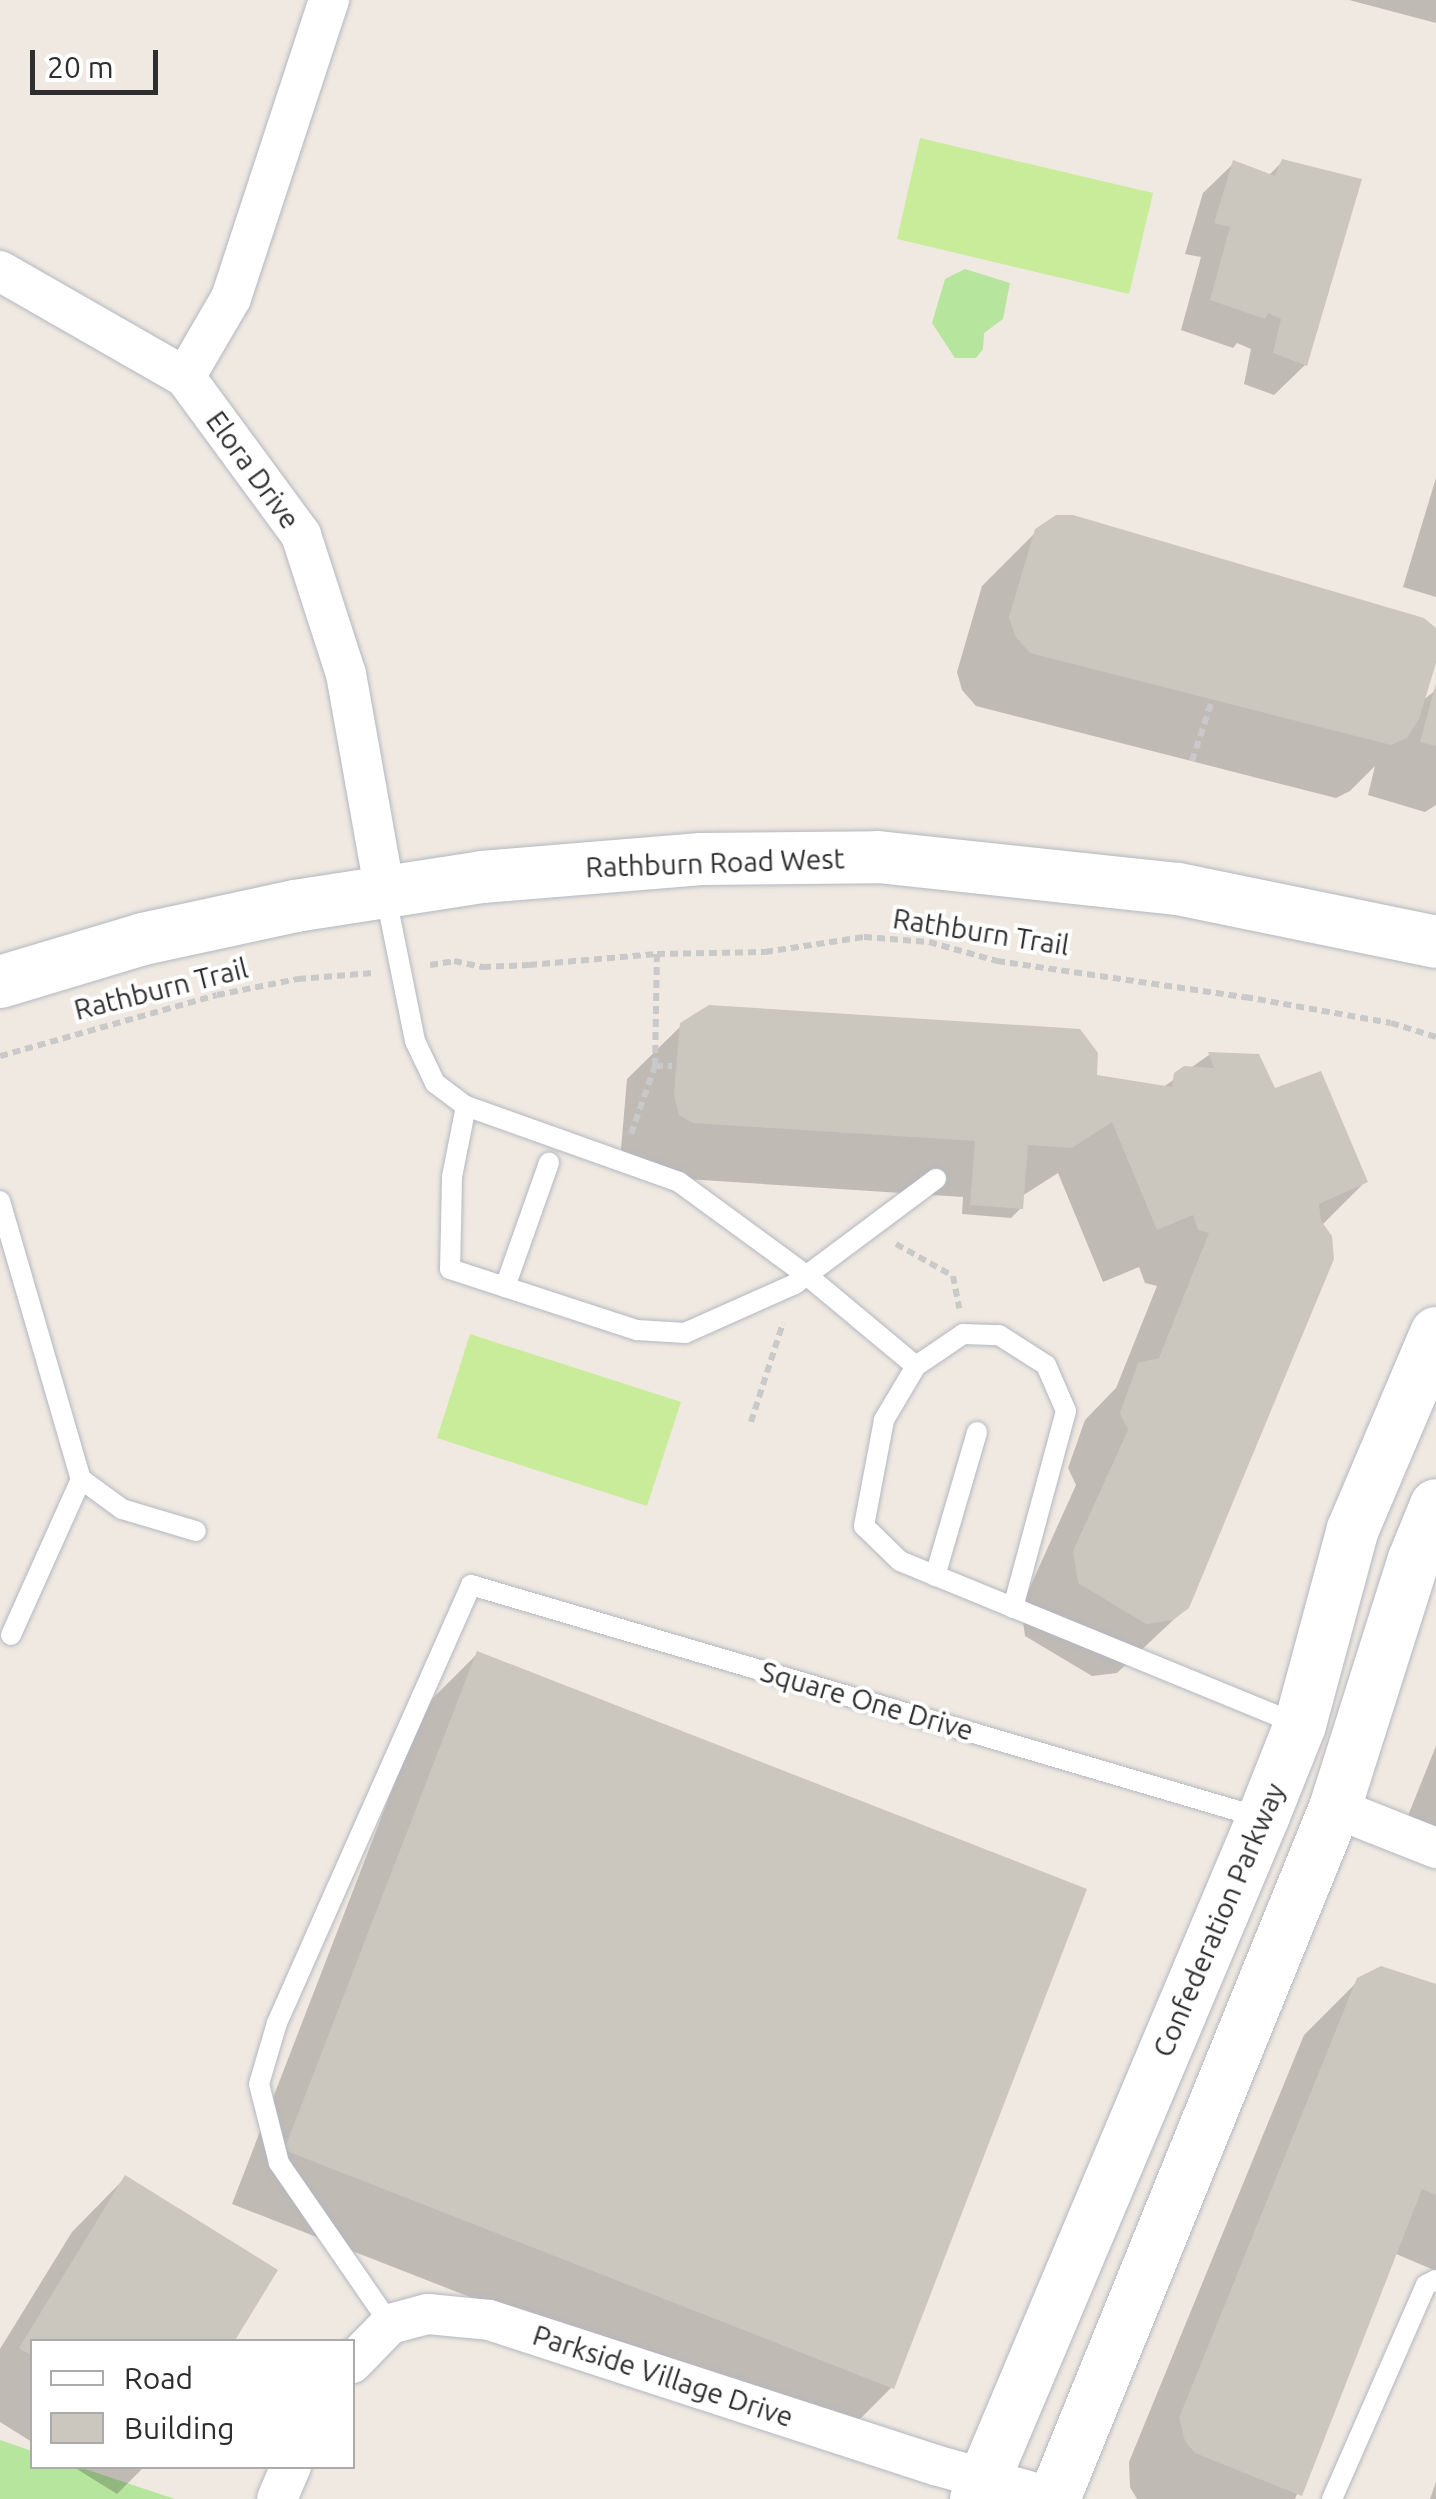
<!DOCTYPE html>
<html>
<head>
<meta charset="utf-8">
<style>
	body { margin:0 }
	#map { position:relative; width:1436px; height:2499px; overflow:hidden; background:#efe9e1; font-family:Ubuntu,sans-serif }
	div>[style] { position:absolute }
	.green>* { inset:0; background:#b6e59e }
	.pitch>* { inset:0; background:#c9ec9a }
	.shadow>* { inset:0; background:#0003 }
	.building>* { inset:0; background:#cbc7bf }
	.path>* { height:6px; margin-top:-3px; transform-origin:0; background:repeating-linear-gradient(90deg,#c9c9c9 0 8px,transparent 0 13px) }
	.roads { filter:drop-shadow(0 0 2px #b4b7c1) drop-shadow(0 0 2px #b4b7c1) }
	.service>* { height:20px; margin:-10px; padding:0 10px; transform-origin:10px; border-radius:10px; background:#fff }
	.minor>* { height:40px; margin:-20px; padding:0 20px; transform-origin:20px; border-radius:20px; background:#fff }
	.tertiary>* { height:52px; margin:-26px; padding:0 26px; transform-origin:26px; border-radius:26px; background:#fff }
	span { translate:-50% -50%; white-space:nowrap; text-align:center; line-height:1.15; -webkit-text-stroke:8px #fff; paint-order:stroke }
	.street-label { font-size:28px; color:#2e2e2e }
	.legend { position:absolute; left:30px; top:2339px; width:325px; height:130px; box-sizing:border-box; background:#fff; border:2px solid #ababab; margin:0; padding:12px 18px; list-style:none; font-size:30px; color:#2e2e2e }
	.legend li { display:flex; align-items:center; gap:20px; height:50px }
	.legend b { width:50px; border:2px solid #ababab }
	.scale { position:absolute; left:30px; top:50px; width:128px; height:45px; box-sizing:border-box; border:5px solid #2e2e2e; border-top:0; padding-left:12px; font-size:30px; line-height:35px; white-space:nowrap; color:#2e2e2e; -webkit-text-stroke:8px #fff; paint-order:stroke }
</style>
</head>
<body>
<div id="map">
	<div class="green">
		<i style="clip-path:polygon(965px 269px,1010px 283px,1003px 319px,984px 333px,983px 349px,976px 358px,955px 358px,932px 323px,945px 279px)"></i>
		<i style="clip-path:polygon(0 2440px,32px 2451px,32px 2466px,79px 2467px,175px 2499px,0 2499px)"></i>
	</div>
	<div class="pitch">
		<i style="clip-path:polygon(920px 138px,1153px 193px,1129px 294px,897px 239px)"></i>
		<i style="clip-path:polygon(470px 1334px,681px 1402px,647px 1506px,437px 1438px)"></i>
	</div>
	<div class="shadow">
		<i style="clip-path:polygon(1349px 0,1436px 0,1436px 23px)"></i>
		<i style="clip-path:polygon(1283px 161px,1305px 365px,1274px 395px,1244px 384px,1251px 349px,1237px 343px,1233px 348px,1181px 330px,1201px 257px,1185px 254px,1203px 193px,1234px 163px,1268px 176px)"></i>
		<i style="clip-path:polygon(1436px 478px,1436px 597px,1403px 587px)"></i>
		<i style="clip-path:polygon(1037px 531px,1436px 637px,1436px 654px,1422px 701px,1436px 690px,1436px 805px,1425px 812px,1368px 795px,1375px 766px,1350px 791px,1336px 798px,976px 706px,962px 690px,957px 672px,982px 586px)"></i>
		<i style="clip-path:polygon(682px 1025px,1162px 1088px,1209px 1055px,1257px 1057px,1274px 1091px,1365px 1182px,1321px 1226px,1187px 1607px,1117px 1673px,1092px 1676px,1025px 1636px,1021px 1607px,1076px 1485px,1068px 1468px,1085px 1420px,1116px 1388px,1157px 1286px,1145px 1283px,1139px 1267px,1103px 1282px,1058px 1173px,1022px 1196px,1021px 1208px,1011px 1218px,962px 1214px,963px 1197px,639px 1176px,626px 1169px,621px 1149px,627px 1079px)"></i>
		<i style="clip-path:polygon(478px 1653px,892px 2387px,838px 2441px,232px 2204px,424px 1707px)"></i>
		<i style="clip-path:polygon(1436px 1746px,1436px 1841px,1403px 1828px)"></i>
		<i style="clip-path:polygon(1381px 1969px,1436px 1987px,1436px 2271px,1394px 2253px,1295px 2499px,1137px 2499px,1130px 2487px,1129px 2462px,1304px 2035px,1359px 1980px)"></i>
		<i style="clip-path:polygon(125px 2178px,32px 2342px,32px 2442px,0 2422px,0 2349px,72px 2232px)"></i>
		<i style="clip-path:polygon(72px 2466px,145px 2466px,117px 2494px)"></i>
		<i style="clip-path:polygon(1436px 2482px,1436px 2499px,1430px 2499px)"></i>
	</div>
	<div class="building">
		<i style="clip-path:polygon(1282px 159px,1362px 179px,1307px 366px,1273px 353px,1281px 319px,1268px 313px,1265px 319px,1210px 300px,1230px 227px,1214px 223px,1233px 160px,1275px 176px)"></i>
		<i style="clip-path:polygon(1056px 515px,1073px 515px,1424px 618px,1436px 628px,1436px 663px,1419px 719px,1407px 738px,1391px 745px,1030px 653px,1015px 636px,1009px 617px,1035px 529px)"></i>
		<i style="clip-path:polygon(1436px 683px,1436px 746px,1420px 742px)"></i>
		<i style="clip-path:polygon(709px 1005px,1080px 1029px,1098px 1053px,1097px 1075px,1172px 1087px,1174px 1073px,1184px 1066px,1214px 1068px,1208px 1052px,1259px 1054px,1275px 1088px,1321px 1071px,1368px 1182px,1319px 1204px,1321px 1221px,1332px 1236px,1334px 1259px,1189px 1608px,1173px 1620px,1146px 1624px,1078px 1583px,1073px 1551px,1128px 1430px,1120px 1413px,1138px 1363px,1159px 1358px,1209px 1233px,1198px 1230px,1193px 1215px,1157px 1230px,1112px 1122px,1072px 1148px,1028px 1145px,1023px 1209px,970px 1205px,975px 1141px,693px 1123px,679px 1115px,674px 1094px,680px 1023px)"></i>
		<i style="clip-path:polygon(477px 1651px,1087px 1889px,894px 2389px,284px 2150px)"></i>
		<i style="clip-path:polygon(1381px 1966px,1436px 1984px,1436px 2195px,1422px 2189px,1302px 2496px,1195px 2453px,1185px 2441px,1179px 2418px,1357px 1978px)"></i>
		<i style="clip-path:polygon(125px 2175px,278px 2270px,234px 2342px,32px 2342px,32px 2356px,19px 2348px)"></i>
	</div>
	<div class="path">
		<i style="left:1192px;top:761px;width:64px;rotate:-71.8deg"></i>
		<i style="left:430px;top:965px;width:24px;rotate:-9deg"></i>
		<i style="left:454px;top:961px;width:30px;rotate:12deg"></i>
		<i style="left:483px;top:967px;width:46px;rotate:-2.5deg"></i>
		<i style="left:529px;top:965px;width:128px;rotate:-4.9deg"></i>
		<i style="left:657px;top:954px;width:108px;rotate:-1.1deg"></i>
		<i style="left:765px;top:952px;width:100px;rotate:-8.6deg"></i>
		<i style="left:864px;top:937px;width:65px;rotate:4.4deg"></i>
		<i style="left:929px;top:942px;width:71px;rotate:15.6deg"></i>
		<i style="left:997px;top:961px;width:251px;rotate:8.3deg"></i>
		<i style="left:1245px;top:997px;width:148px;rotate:10.1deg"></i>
		<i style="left:1391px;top:1023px;width:47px;rotate:17.3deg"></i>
		<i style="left:0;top:1056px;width:225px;rotate:-15.7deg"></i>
		<i style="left:217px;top:995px;width:83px;rotate:-11.2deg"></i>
		<i style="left:298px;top:979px;width:75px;rotate:-4.6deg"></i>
		<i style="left:655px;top:1066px;width:17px"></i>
		<i style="left:631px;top:1134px;width:72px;rotate:-70.6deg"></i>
		<i style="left:655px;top:1066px;width:112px;rotate:-89deg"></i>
		<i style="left:896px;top:1244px;width:65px;rotate:29.3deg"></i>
		<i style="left:953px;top:1276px;width:33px;rotate:79deg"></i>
		<i style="left:751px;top:1422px;width:104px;rotate:-72.1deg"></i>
	</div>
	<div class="roads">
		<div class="service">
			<i style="left:385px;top:892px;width:152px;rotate:78.6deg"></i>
			<i style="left:415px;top:1041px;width:47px;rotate:64.5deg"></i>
			<i style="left:435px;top:1083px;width:39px;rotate:37deg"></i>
			<i style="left:466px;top:1106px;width:226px;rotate:19.6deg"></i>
			<i style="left:679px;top:1182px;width:161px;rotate:36.2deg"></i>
			<i style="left:809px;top:1277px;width:139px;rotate:39.8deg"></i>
			<i style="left:916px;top:1366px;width:57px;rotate:-34.2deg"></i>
			<i style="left:963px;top:1334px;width:36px;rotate:2deg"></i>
			<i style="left:999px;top:1335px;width:56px;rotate:32.6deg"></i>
			<i style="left:1046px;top:1365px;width:50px;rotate:66.5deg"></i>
			<i style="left:1066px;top:1411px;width:204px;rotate:105.1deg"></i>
			<i style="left:466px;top:1106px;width:72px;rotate:101.2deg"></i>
			<i style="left:452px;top:1177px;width:92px;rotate:91.2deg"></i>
			<i style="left:450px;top:1269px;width:197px;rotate:18.1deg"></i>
			<i style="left:637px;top:1330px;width:48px;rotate:3.6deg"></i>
			<i style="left:685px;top:1333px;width:120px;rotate:-24deg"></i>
			<i style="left:795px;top:1284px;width:176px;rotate:-36.7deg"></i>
			<i style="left:0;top:1201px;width:290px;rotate:73.8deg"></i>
			<i style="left:81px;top:1479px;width:51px;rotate:36.2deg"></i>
			<i style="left:122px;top:1509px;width:77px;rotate:16.6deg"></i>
			<i style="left:505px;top:1287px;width:132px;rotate:-70.5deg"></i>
			<i style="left:916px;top:1366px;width:63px;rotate:120.7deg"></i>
			<i style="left:884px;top:1420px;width:108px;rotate:100.7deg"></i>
			<i style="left:864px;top:1526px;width:50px;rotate:44.2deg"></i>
			<i style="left:900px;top:1561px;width:432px;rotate:22.3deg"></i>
			<i style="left:935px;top:1576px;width:150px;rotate:-73.7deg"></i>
			<i style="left:11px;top:1635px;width:171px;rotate:-65.8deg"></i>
			<i style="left:390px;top:2324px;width:196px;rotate:-124.6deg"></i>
			<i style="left:279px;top:2163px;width:81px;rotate:-104.2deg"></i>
			<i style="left:259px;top:2084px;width:64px;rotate:-73.6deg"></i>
			<i style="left:277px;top:2023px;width:479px;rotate:-66.1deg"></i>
			<i style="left:471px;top:1585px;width:825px;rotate:16.41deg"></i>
			<i style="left:1332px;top:2499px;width:234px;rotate:-66.3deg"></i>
			<i style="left:1426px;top:2285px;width:11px;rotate:-27deg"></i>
		</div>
		<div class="minor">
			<i style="left:0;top:271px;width:213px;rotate:29.8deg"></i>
			<i style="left:185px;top:377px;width:196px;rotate:53.7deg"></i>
			<i style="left:301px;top:535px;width:146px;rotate:72.1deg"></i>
			<i style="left:346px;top:674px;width:221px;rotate:79.9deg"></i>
			<i style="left:185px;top:377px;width:91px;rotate:-59.8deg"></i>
			<i style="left:231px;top:298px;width:314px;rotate:-71.8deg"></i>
			<i style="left:1335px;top:1808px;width:109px;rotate:21.6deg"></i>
			<i style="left:352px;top:2363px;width:54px;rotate:-45.7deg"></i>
			<i style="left:390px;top:2324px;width:39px;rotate:-15deg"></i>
			<i style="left:428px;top:2314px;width:61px;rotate:5.6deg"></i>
			<i style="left:489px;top:2320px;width:469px;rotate:18deg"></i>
			<i style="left:935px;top:2465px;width:128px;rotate:15.5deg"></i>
			<i style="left:277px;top:2499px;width:36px;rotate:-67deg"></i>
		</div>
		<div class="tertiary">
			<i style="left:0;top:982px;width:149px;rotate:-16.7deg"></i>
			<i style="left:143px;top:939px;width:156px;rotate:-12.2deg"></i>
			<i style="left:295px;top:906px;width:189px;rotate:-8.8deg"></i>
			<i style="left:482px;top:877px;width:220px;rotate:-4.7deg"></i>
			<i style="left:701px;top:859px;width:177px;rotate:-0.6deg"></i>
			<i style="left:878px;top:857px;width:302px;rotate:6.1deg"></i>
			<i style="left:1178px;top:889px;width:263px;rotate:11.6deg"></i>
			<i style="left:976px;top:2499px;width:739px;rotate:-67.15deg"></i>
			<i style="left:1263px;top:1818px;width:100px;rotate:-68.3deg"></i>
			<i style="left:1300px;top:1725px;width:203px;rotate:-74.9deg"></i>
			<i style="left:1353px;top:1529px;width:213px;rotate:-67deg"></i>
			<i style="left:1054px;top:2499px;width:746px;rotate:-67.87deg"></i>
			<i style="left:1335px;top:1808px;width:261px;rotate:-72.4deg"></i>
			<i style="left:1414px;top:1559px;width:58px;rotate:-67.8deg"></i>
		</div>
	</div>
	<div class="street-label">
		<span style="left:253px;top:470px;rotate:54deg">Elora Drive</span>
		<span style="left:715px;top:863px;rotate:-2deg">Rathburn Road West</span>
		<span style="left:981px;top:932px;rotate:9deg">Rathburn Trail</span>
		<span style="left:161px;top:989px;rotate:-14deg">Rathburn Trail</span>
		<span style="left:867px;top:1701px;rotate:16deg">Square One Drive</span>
		<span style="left:1219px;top:1920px;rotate:-67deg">Confederation Parkway</span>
		<span style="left:663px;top:2376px;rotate:18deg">Parkside Village Drive</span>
	</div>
	<ul class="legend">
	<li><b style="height:12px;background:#fff"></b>Road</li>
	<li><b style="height:28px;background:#cbc7bf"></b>Building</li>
	</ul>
	<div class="scale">20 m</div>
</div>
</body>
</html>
